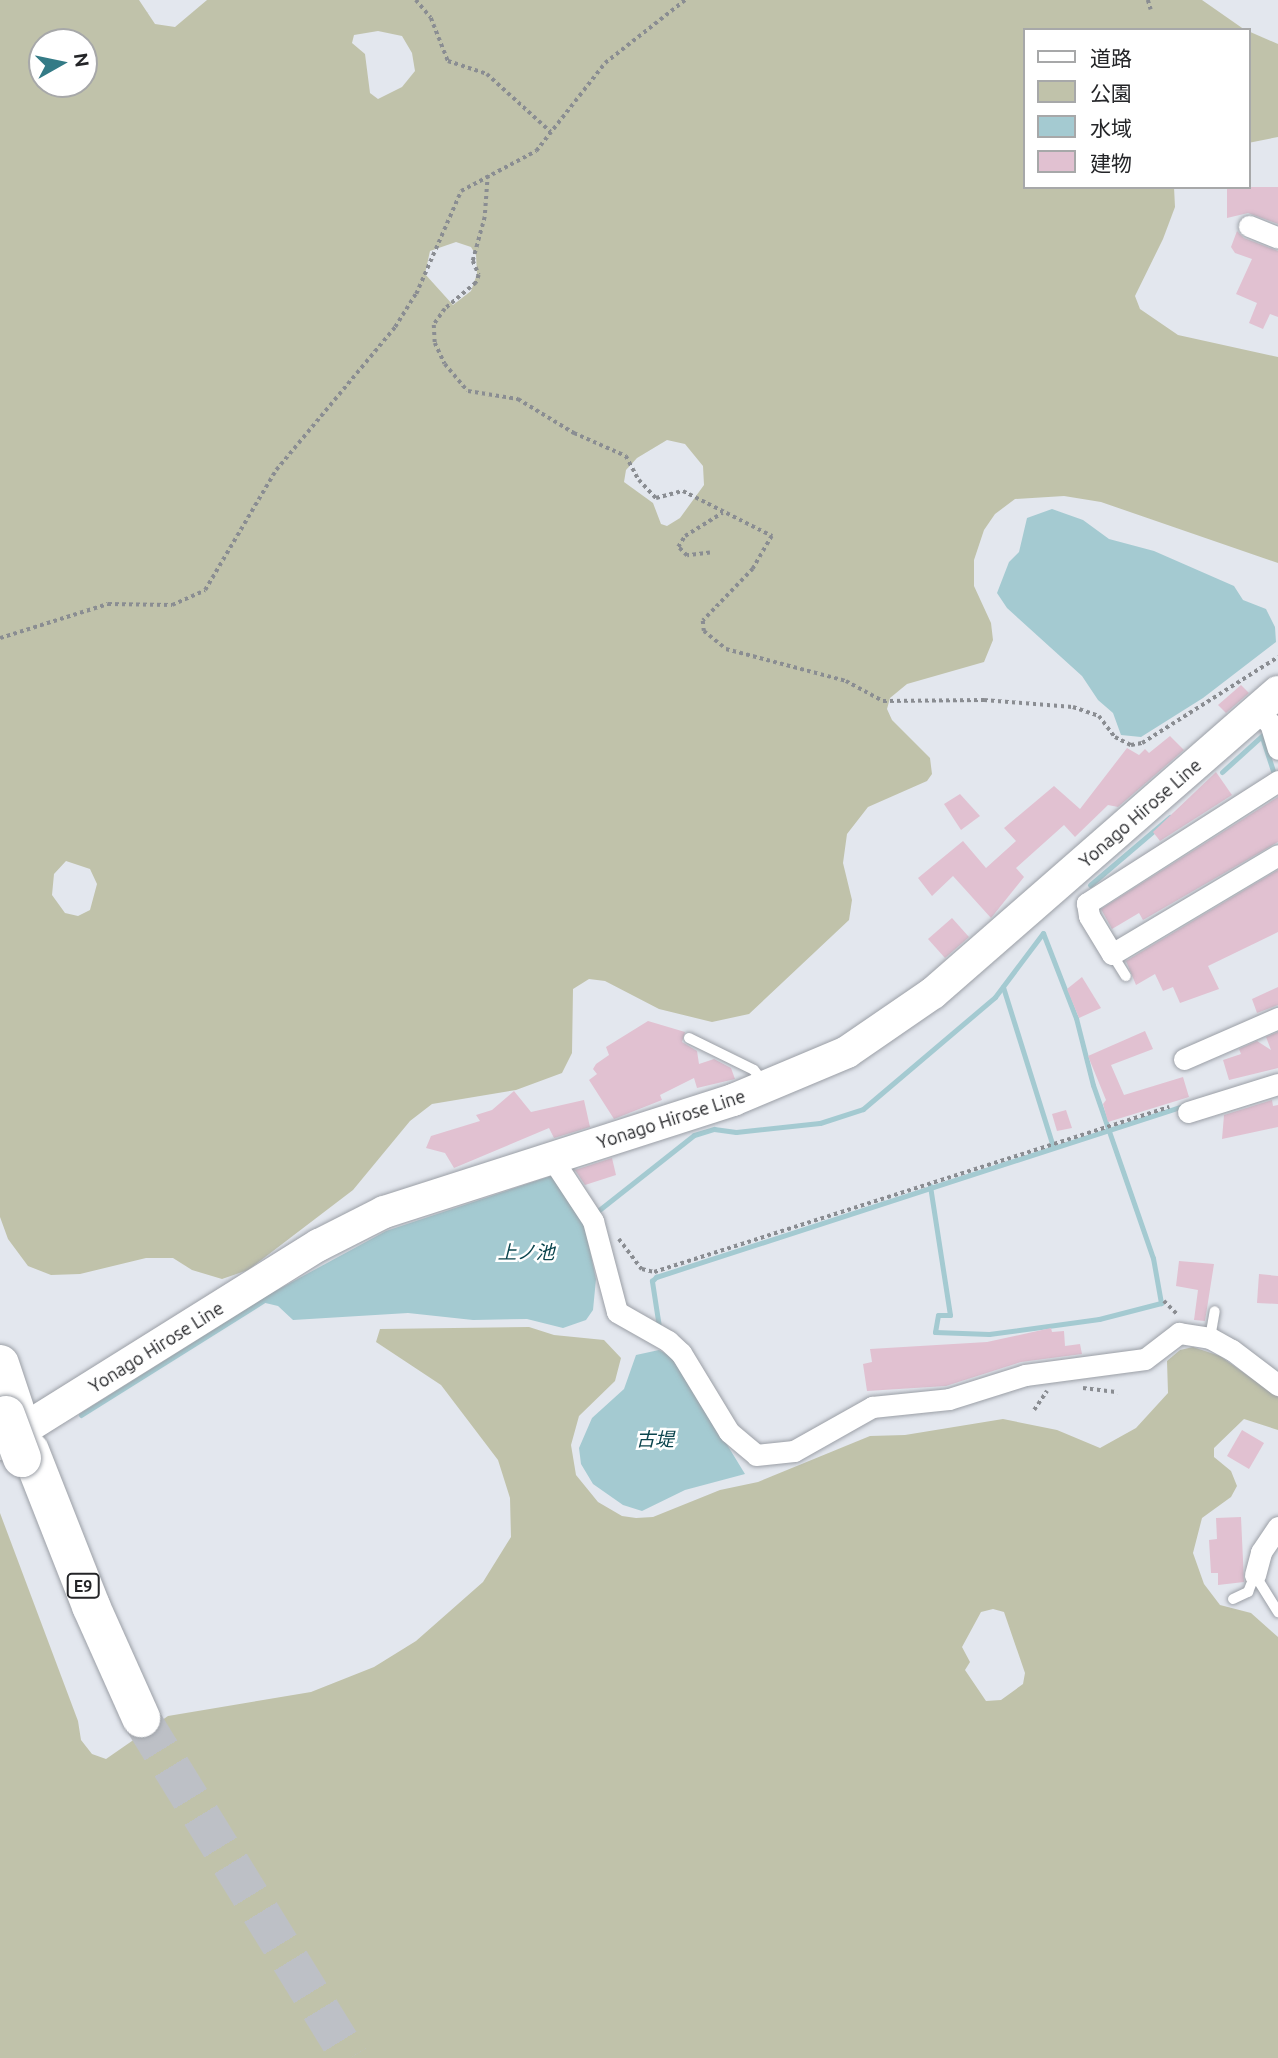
<!DOCTYPE html>
<html>
<head>
<meta charset="utf-8">
<style>
	body { margin:0 }
	#map { position:relative; width:1278px; height:2058px; overflow:hidden; background:#e3e7ee; font-family:Ubuntu,"Noto Sans JP",sans-serif }
	div>[style] { position:absolute }
	.green>* { inset:0; background:#c0c2aa }
	.water>* { inset:0; background:#a4cad1 }
	.stream>* { height:5px; margin:-2.5px; padding:0 2.5px; transform-origin:2.5px; border-radius:2.5px; background:#a4cad1 }
	.building>* { inset:0; background:#e1c1d1 }
	.highway-tunnel>* { height:38px; margin-top:-19px; transform-origin:0; background:repeating-linear-gradient(90deg,#bdc0c6 0 38px,transparent 0 57px) }
	.path>* { height:3.5px; margin-top:-1.75px; transform-origin:0; background:repeating-linear-gradient(90deg,#8a8d92 0 3.5px,transparent 0 7px) }
	.roads { filter:drop-shadow(0 0 2px #9b9fa6) drop-shadow(0 0 2px #9b9fa6) }
	.lane>* { height:10px; margin:-5px; padding:0 5px; transform-origin:5px; border-radius:5px; background:#fff }
	.street>* { height:21px; margin:-10.5px; padding:0 10.5px; transform-origin:10.5px; border-radius:10.5px; background:#fff }
	.secondary>* { height:32px; margin:-16px; padding:0 16px; transform-origin:16px; border-radius:16px; background:#fff }
	.highway>* { height:38px; margin:-19px; padding:0 19px; transform-origin:19px; border-radius:19px; background:#fff }
	.bridges { filter:drop-shadow(0 0 2px #9b9fa6) drop-shadow(0 0 2px #9b9fa6) }
	.highway-bridge>* { height:38px; margin:-19px; padding:0 19px; transform-origin:19px; border-radius:19px; background:#fff }
	span { translate:-50% -50%; white-space:nowrap; text-align:center; line-height:1.15; -webkit-text-stroke:5px #fff; paint-order:stroke }
	.shield-label span { padding:2px 5px; background:#fff; border:2px solid; border-radius:5px; -webkit-text-stroke-width:0 }
	.shield-label { font-size:16px; color:#242528; font-weight:700 }
	.street-label { font-size:18px; color:#242528 }
	.water-label { font-size:19px; color:#0c454e; font-style:italic }
	.legend { position:absolute; left:1023px; top:28px; width:228px; height:161px; box-sizing:border-box; background:#fff; border:2px solid #a7a8a9; margin:0; padding:9px 12px; list-style:none; font-size:21px; color:#242528 }
	.legend li { display:flex; align-items:center; gap:14px; height:35px }
	.legend b { width:35px; border:2px solid #a7a8a9 }
	.north { position:absolute; left:28px; top:28px; width:70px; height:70px; box-sizing:border-box; background:#fff; border:2px solid #a7a8a9; border-radius:50%; rotate:81deg; font-size:19px; font-weight:700; line-height:28px; text-align:center; color:#242528 }
	.north::after { content:''; display:block; margin:auto; width:24px; height:32px; background:#347b86; clip-path:polygon(50% 0,100% 100%,50% 72%,0 100%) }
</style>
</head>
<body>
<div id="map">
	<div class="green">
		<i style="clip-path:polygon(evenodd,0 0,139px 0,155px 24px,175px 27px,207px 0,1202px 0,1245px 30px,1024px 30px,1024px 187px,1174px 187px,1175px 207px,1163px 239px,1135px 296px,1140px 309px,1178px 335px,1278px 357px,1278px 563px,1101px 502px,1064px 496px,1015px 499px,995px 514px,984px 530px,974px 560px,974px 586px,991px 623px,993px 640px,984px 662px,907px 684px,890px 698px,887px 709px,892px 720px,930px 758px,932px 774px,927px 781px,868px 807px,847px 834px,843px 863px,852px 900px,849px 920px,749px 1014px,712px 1022px,659px 1009px,605px 981px,589px 979px,573px 989px,572px 1053px,562px 1073px,516px 1090px,432px 1104px,410px 1121px,353px 1190px,248px 1270px,222px 1279px,192px 1270px,173px 1258px,146px 1258px,80px 1274px,51px 1275px,28px 1266px,8px 1239px,0 1217px,0 0,378px 31px,402px 36px,412px 53px,415px 71px,402px 87px,378px 99px,370px 93px,365px 54px,352px 43px,354px 35px,378px 31px,0 0,84px 42px,84px 84px,42px 84px,42px 42px,84px 42px,0 0,456px 242px,471px 247px,476px 255px,477px 274px,471px 291px,453px 305px,425px 274px,430px 251px,456px 242px,0 0,667px 440px,685px 444px,703px 466px,704px 485px,680px 518px,667px 526px,661px 524px,653px 503px,624px 482px,626px 470px,637px 458px,667px 440px,0 0,66px 861px,90px 869px,97px 884px,90px 910px,78px 916px,65px 913px,52px 895px,54px 874px,66px 861px)"></i>
		<i style="clip-path:polygon(1248px 31px,1278px 44px,1278px 137px,1248px 143px)"></i>
		<i style="clip-path:polygon(evenodd,529px 1327px,554px 1335px,604px 1340px,621px 1358px,615px 1381px,579px 1416px,571px 1445px,576px 1475px,598px 1502px,622px 1516px,636px 1518px,653px 1517px,720px 1490px,758px 1482px,870px 1436px,905px 1435px,1003px 1419px,1057px 1430px,1100px 1448px,1136px 1428px,1168px 1393px,1167px 1361px,1180px 1350px,1193px 1347px,1220px 1356px,1278px 1397px,1278px 1430px,1244px 1419px,1214px 1448px,1214px 1457px,1231px 1471px,1237px 1486px,1231px 1497px,1202px 1518px,1193px 1553px,1204px 1584px,1220px 1605px,1251px 1613px,1278px 1637px,1278px 2058px,0 2058px,0 1513px,78px 1721px,81px 1740px,92px 1754px,106px 1759px,168px 1716px,311px 1692px,374px 1667px,416px 1641px,483px 1582px,511px 1537px,510px 1498px,498px 1460px,441px 1385px,376px 1342px,380px 1329px,529px 1327px,993px 1609px,1004px 1612px,1025px 1673px,1023px 1684px,1001px 1700px,986px 1701px,965px 1670px,970px 1662px,962px 1647px,981px 1612px,993px 1609px)"></i>
	</div>
	<div class="water">
		<i style="clip-path:polygon(1052px 509px,1083px 520px,1109px 539px,1154px 551px,1234px 586px,1243px 600px,1266px 609px,1275px 627px,1276px 642px,1203px 698px,1141px 737px,1121px 735px,1113px 713px,1098px 700px,1082px 676px,1007px 608px,997px 593px,1009px 562px,1019px 552px,1027px 518px)"></i>
		<i style="clip-path:polygon(551px 1176px,584px 1223px,596px 1279px,593px 1310px,586px 1320px,563px 1328px,527px 1319px,473px 1320px,408px 1313px,293px 1320px,278px 1306px,257px 1301px,386px 1231px)"></i>
		<i style="clip-path:polygon(659px 1350px,674px 1358px,745px 1474px,685px 1490px,642px 1511px,623px 1505px,593px 1484px,581px 1464px,579px 1448px,592px 1418px,624px 1389px,636px 1355px)"></i>
	</div>
	<div class="stream">
		<i style="left:1262px;top:737px;width:39px;rotate:72deg"></i>
		<i style="left:1222px;top:772px;width:59px;rotate:-42.3deg"></i>
		<i style="left:1090px;top:885px;width:105px;rotate:-40.4deg"></i>
		<i style="left:1003px;top:987px;width:168px;rotate:72.6deg"></i>
		<i style="left:594px;top:1214px;width:127px;rotate:-38.3deg"></i>
		<i style="left:694px;top:1135px;width:21px;rotate:-17deg"></i>
		<i style="left:714px;top:1129px;width:22px;rotate:8deg"></i>
		<i style="left:736px;top:1132px;width:84px;rotate:-6.1deg"></i>
		<i style="left:820px;top:1123px;width:45px;rotate:-18deg"></i>
		<i style="left:863px;top:1109px;width:173px;rotate:-40.3deg"></i>
		<i style="left:995px;top:997px;width:80px;rotate:-53.1deg"></i>
		<i style="left:1043px;top:933px;width:91px;rotate:68.8deg"></i>
		<i style="left:1076px;top:1018px;width:69px;rotate:75.8deg"></i>
		<i style="left:1093px;top:1085px;width:183px;rotate:70.9deg"></i>
		<i style="left:1153px;top:1258px;width:46px;rotate:79.9deg"></i>
		<i style="left:1161px;top:1303px;width:64px;rotate:165.5deg"></i>
		<i style="left:1099px;top:1319px;width:111px;rotate:172.2deg"></i>
		<i style="left:989px;top:1334px;width:54px;rotate:-177.9deg"></i>
		<i style="left:935px;top:1332px;width:17px;rotate:-80deg"></i>
		<i style="left:938px;top:1315px;width:12px"></i>
		<i style="left:950px;top:1315px;width:131px;rotate:-98.8deg"></i>
		<i style="left:659px;top:1327px;width:47px;rotate:-98.7deg"></i>
		<i style="left:652px;top:1281px;width:6px;rotate:-45deg"></i>
		<i style="left:656px;top:1277px;width:557px;rotate:-17.98deg"></i>
		<i style="left:81px;top:1415px;width:215px;rotate:-32.1deg"></i>
	</div>
	<div class="building">
		<i style="clip-path:polygon(1227px 187px,1278px 187px,1278px 224px,1248px 213px,1227px 218px)"></i>
		<i style="clip-path:polygon(1237px 231px,1244px 238px,1278px 251px,1278px 317px,1270px 314px,1263px 329px,1249px 323px,1257px 303px,1236px 294px,1252px 259px,1235px 253px,1231px 247px)"></i>
		<i style="clip-path:polygon(1241px 685px,1249px 693px,1226px 713px,1218px 705px)"></i>
		<i style="clip-path:polygon(1170px 736px,1184px 750px,1118px 807px,1108px 805px,1075px 837px,1064px 825px,1016px 868px,1024px 877px,991px 918px,953px 876px,932px 896px,918px 878px,963px 841px,986px 868px,1016px 841px,1004px 828px,1054px 786px,1080px 809px,1127px 748px,1139px 755px,1145px 749px,1149px 753px)"></i>
		<i style="clip-path:polygon(1216px 772px,1232px 795px,1160px 841px,1153px 832px)"></i>
		<i style="clip-path:polygon(960px 794px,980px 816px,961px 830px,944px 804px)"></i>
		<i style="clip-path:polygon(1278px 797px,1278px 842px,1143px 920px,1139px 913px,1112px 929px,1101px 909px)"></i>
		<i style="clip-path:polygon(1278px 870px,1278px 932px,1208px 966px,1219px 989px,1180px 1003px,1173px 987px,1163px 991px,1155px 974px,1136px 985px,1126px 961px)"></i>
		<i style="clip-path:polygon(952px 918px,969px 937px,945px 958px,928px 939px)"></i>
		<i style="clip-path:polygon(1082px 977px,1101px 1008px,1079px 1018px,1067px 989px)"></i>
		<i style="clip-path:polygon(1278px 987px,1278px 1005px,1257px 1013px,1252px 999px)"></i>
		<i style="clip-path:polygon(648px 1021px,685px 1032px,682px 1042px,697px 1051px,699px 1064px,714px 1059px,731px 1068px,735px 1079px,697px 1088px,694px 1078px,660px 1095px,662px 1100px,614px 1119px,589px 1080px,597px 1074px,593px 1069px,596px 1064px,609px 1055px,606px 1047px)"></i>
		<i style="clip-path:polygon(1145px 1031px,1153px 1049px,1111px 1065px,1124px 1095px,1183px 1077px,1189px 1097px,1108px 1122px,1103px 1104px,1106px 1100px,1088px 1056px)"></i>
		<i style="clip-path:polygon(1278px 1032px,1278px 1068px,1229px 1080px,1223px 1060px,1241px 1054px,1239px 1049px,1257px 1041px,1271px 1050px,1266px 1037px)"></i>
		<i style="clip-path:polygon(514px 1091px,531px 1112px,584px 1100px,590px 1127px,554px 1138px,549px 1128px,454px 1168px,445px 1153px,426px 1148px,431px 1136px,480px 1121px,476px 1115px,492px 1110px)"></i>
		<i style="clip-path:polygon(1272px 1100px,1273px 1106px,1278px 1105px,1278px 1127px,1222px 1139px,1224px 1115px)"></i>
		<i style="clip-path:polygon(1066px 1110px,1072px 1128px,1057px 1131px,1052px 1114px)"></i>
		<i style="clip-path:polygon(612px 1158px,616px 1175px,585px 1185px,575px 1170px)"></i>
		<i style="clip-path:polygon(1179px 1261px,1214px 1264px,1205px 1321px,1194px 1320px,1198px 1290px,1176px 1286px)"></i>
		<i style="clip-path:polygon(1259px 1274px,1278px 1276px,1278px 1304px,1257px 1303px)"></i>
		<i style="clip-path:polygon(1051px 1328px,1052px 1332px,1064px 1331px,1065px 1346px,1080px 1344px,1082px 1354px,1021px 1362px,946px 1386px,867px 1391px,863px 1364px,872px 1362px,870px 1349px,987px 1342px)"></i>
		<i style="clip-path:polygon(1242px 1430px,1264px 1443px,1249px 1469px,1227px 1456px)"></i>
		<i style="clip-path:polygon(1241px 1517px,1244px 1582px,1218px 1585px,1218px 1573px,1211px 1573px,1209px 1540px,1217px 1539px,1216px 1518px)"></i>
	</div>
	<div class="highway-tunnel">
		<i style="left:141px;top:1718px;width:399px;rotate:58.4deg"></i>
	</div>
	<div class="path">
		<i style="left:416px;top:0;width:23px;rotate:50deg"></i>
		<i style="left:431px;top:18px;width:46px;rotate:68.4deg"></i>
		<i style="left:448px;top:61px;width:41px;rotate:18.4deg"></i>
		<i style="left:487px;top:74px;width:86px;rotate:42.2deg"></i>
		<i style="left:1148px;top:0;width:10px;rotate:73deg"></i>
		<i style="left:488px;top:175px;width:42px;rotate:94.1deg"></i>
		<i style="left:485px;top:217px;width:46px;rotate:105.3deg"></i>
		<i style="left:473px;top:261px;width:15px;rotate:67deg"></i>
		<i style="left:479px;top:275px;width:9px;rotate:111deg"></i>
		<i style="left:476px;top:283px;width:40px;rotate:140deg"></i>
		<i style="left:445px;top:309px;width:19px;rotate:125deg"></i>
		<i style="left:434px;top:325px;width:18px;rotate:87deg"></i>
		<i style="left:435px;top:343px;width:23px;rotate:65deg"></i>
		<i style="left:445px;top:364px;width:35px;rotate:50deg"></i>
		<i style="left:468px;top:391px;width:51px;rotate:9.1deg"></i>
		<i style="left:518px;top:399px;width:66px;rotate:31.3deg"></i>
		<i style="left:574px;top:433px;width:57px;rotate:23.9deg"></i>
		<i style="left:626px;top:456px;width:27px;rotate:62deg"></i>
		<i style="left:639px;top:480px;width:25px;rotate:47deg"></i>
		<i style="left:656px;top:498px;width:28px;rotate:-15deg"></i>
		<i style="left:683px;top:491px;width:100px;rotate:26.8deg"></i>
		<i style="left:772px;top:536px;width:38px;rotate:120deg"></i>
		<i style="left:753px;top:569px;width:72px;rotate:133.9deg"></i>
		<i style="left:703px;top:621px;width:10px;rotate:84deg"></i>
		<i style="left:704px;top:631px;width:28px;rotate:39deg"></i>
		<i style="left:726px;top:649px;width:124px;rotate:14.9deg"></i>
		<i style="left:846px;top:681px;width:42px;rotate:28.4deg"></i>
		<i style="left:883px;top:701px;width:101px;rotate:-0.6deg"></i>
		<i style="left:984px;top:700px;width:89px;rotate:4.5deg"></i>
		<i style="left:1073px;top:707px;width:28px;rotate:19deg"></i>
		<i style="left:1099px;top:716px;width:26px;rotate:53deg"></i>
		<i style="left:1115px;top:737px;width:18px;rotate:27deg"></i>
		<i style="left:1131px;top:745px;width:11px;rotate:-10deg"></i>
		<i style="left:1142px;top:743px;width:161px;rotate:-32.3deg"></i>
		<i style="left:710px;top:553px;width:23px;rotate:173deg"></i>
		<i style="left:687px;top:556px;width:13px;rotate:-135deg"></i>
		<i style="left:678px;top:547px;width:13px;rotate:-58deg"></i>
		<i style="left:685px;top:536px;width:44px;rotate:-31.9deg"></i>
		<i style="left:0;top:638px;width:113px;rotate:-17.5deg"></i>
		<i style="left:108px;top:604px;width:64px;rotate:0.9deg"></i>
		<i style="left:172px;top:605px;width:36px;rotate:-24deg"></i>
		<i style="left:205px;top:590px;width:139px;rotate:-59.4deg"></i>
		<i style="left:276px;top:470px;width:186px;rotate:-50.2deg"></i>
		<i style="left:395px;top:327px;width:39px;rotate:-58deg"></i>
		<i style="left:416px;top:294px;width:112px;rotate:-66.4deg"></i>
		<i style="left:461px;top:191px;width:85px;rotate:-28.1deg"></i>
		<i style="left:536px;top:151px;width:112px;rotate:-51.9deg"></i>
		<i style="left:605px;top:63px;width:102px;rotate:-38.2deg"></i>
		<i style="left:619px;top:1239px;width:38px;rotate:53deg"></i>
		<i style="left:642px;top:1269px;width:12px;rotate:14deg"></i>
		<i style="left:654px;top:1272px;width:541px;rotate:-17.76deg"></i>
		<i style="left:1164px;top:1301px;width:18px;rotate:45deg"></i>
		<i style="left:1083px;top:1388px;width:35px;rotate:7deg"></i>
		<i style="left:1034px;top:1410px;width:23px;rotate:-56deg"></i>
	</div>
	<div class="roads">
		<div class="lane">
			<i style="left:1112px;top:954px;width:26px;rotate:58deg"></i>
			<i style="left:689px;top:1038px;width:72px;rotate:26.2deg"></i>
			<i style="left:754px;top:1070px;width:15px;rotate:53deg"></i>
			<i style="left:1210px;top:1338px;width:27px;rotate:-80deg"></i>
			<i style="left:1255px;top:1575px;width:44px;rotate:58.1deg"></i>
			<i style="left:1233px;top:1599px;width:17px;rotate:-25deg"></i>
			<i style="left:1248px;top:1592px;width:18px;rotate:-68deg"></i>
		</div>
		<div class="street">
			<i style="left:1249px;top:226px;width:31px;rotate:22deg"></i>
			<i style="left:1255px;top:712px;width:19px;rotate:36deg"></i>
			<i style="left:1270px;top:723px;width:27px;rotate:73deg"></i>
			<i style="left:1278px;top:781px;width:227px;rotate:147.4deg"></i>
			<i style="left:1087px;top:903px;width:13px;rotate:81deg"></i>
			<i style="left:1089px;top:916px;width:44px;rotate:58.8deg"></i>
			<i style="left:1112px;top:954px;width:193px;rotate:-30.8deg"></i>
			<i style="left:1184px;top:1059px;width:103px;rotate:-23.6deg"></i>
			<i style="left:1188px;top:1112px;width:94px;rotate:-17.3deg"></i>
			<i style="left:551px;top:1157px;width:77px;rotate:56.7deg"></i>
			<i style="left:593px;top:1221px;width:94px;rotate:75.2deg"></i>
			<i style="left:617px;top:1312px;width:59px;rotate:29.6deg"></i>
			<i style="left:668px;top:1341px;width:18px;rotate:43deg"></i>
			<i style="left:681px;top:1353px;width:92px;rotate:58.7deg"></i>
			<i style="left:729px;top:1432px;width:35px;rotate:40deg"></i>
			<i style="left:756px;top:1455px;width:38px;rotate:-6deg"></i>
			<i style="left:794px;top:1451px;width:90px;rotate:-29.4deg"></i>
			<i style="left:872px;top:1407px;width:77px;rotate:-5.9deg"></i>
			<i style="left:949px;top:1399px;width:80px;rotate:-17.5deg"></i>
			<i style="left:1025px;top:1375px;width:121px;rotate:-7.6deg"></i>
			<i style="left:1145px;top:1359px;width:43px;rotate:-37.4deg"></i>
			<i style="left:1179px;top:1333px;width:31px;rotate:9deg"></i>
			<i style="left:1210px;top:1338px;width:25px;rotate:29deg"></i>
			<i style="left:1232px;top:1350px;width:58px;rotate:37.3deg"></i>
			<i style="left:1255px;top:1575px;width:24px;rotate:-75deg"></i>
			<i style="left:1261px;top:1552px;width:30px;rotate:-56deg"></i>
		</div>
		<div class="secondary">
			<i style="left:0;top:1444px;width:376px;rotate:-32deg"></i>
			<i style="left:319px;top:1245px;width:73px;rotate:-26.9deg"></i>
			<i style="left:384px;top:1212px;width:367px;rotate:-17.8deg"></i>
			<i style="left:733px;top:1100px;width:124px;rotate:-22.8deg"></i>
			<i style="left:847px;top:1052px;width:104px;rotate:-34.5deg"></i>
			<i style="left:933px;top:993px;width:458px;rotate:-41.1deg"></i>
		</div>
		<div class="highway">
			<i style="left:0;top:1364px;width:47px;rotate:71.6deg"></i>
			<i style="left:30px;top:1451px;width:167px;rotate:68.5deg"></i>
			<i style="left:91px;top:1606px;width:123px;rotate:65.9deg"></i>
		</div>
	</div>
	<div class="bridges">
		<div class="highway-bridge">
			<i style="left:6px;top:1415px;width:46px;rotate:69.6deg"></i>
		</div>
	</div>
	<div class="shield-label">
		<span style="left:83px;top:1586px">E9</span>
	</div>
	<div class="street-label">
		<span style="left:1140px;top:813px;rotate:-41deg">Yonago Hirose Line</span>
		<span style="left:671px;top:1119px;rotate:-18deg">Yonago Hirose Line</span>
		<span style="left:156px;top:1347px;rotate:-32deg">Yonago Hirose Line</span>
	</div>
	<div class="water-label">
		<span style="left:526px;top:1253px">上ノ池</span>
		<span style="left:655px;top:1440px">古堤</span>
	</div>
	<ul class="legend">
	<li><b style="height:9px;background:#fff"></b>道路</li>
	<li><b style="height:19px;background:#c0c2aa"></b>公園</li>
	<li><b style="height:19px;background:#a4cad1"></b>水域</li>
	<li><b style="height:19px;background:#e1c1d1"></b>建物</li>
	</ul>
	<div class="north">N</div>
</div>
</body>
</html>
